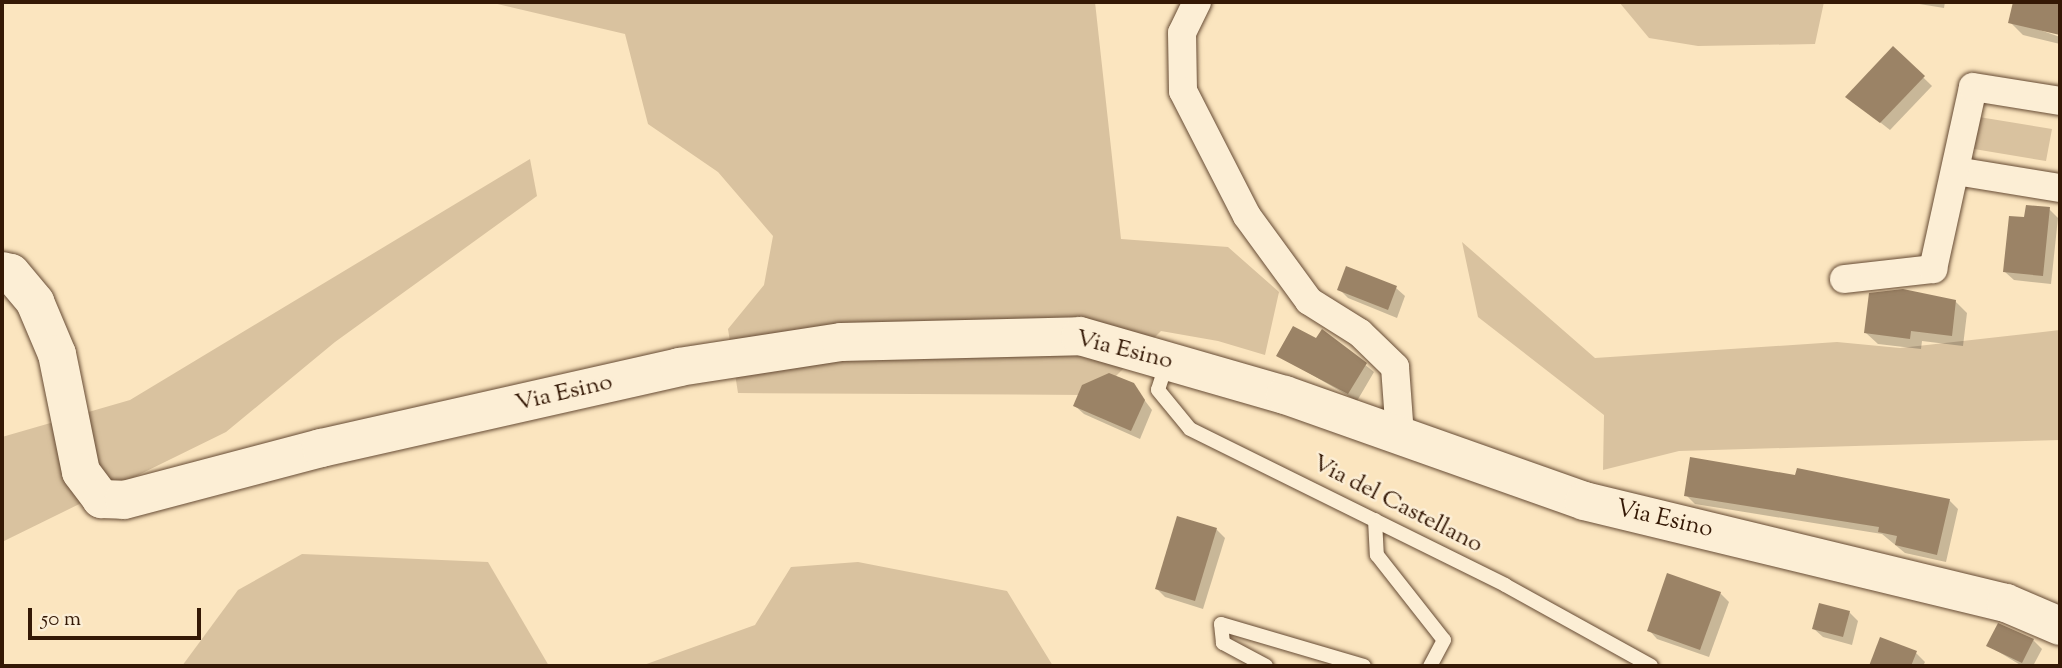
<!DOCTYPE html>
<html>
<head>
<meta charset="utf-8">
<style>
	body { margin:0 }
	#map { position:relative; width:2062px; height:668px; overflow:hidden; background:#fbe5bf; font-family:"Sorts Mill Goudy",serif }
	div>[style] { position:absolute }
	.green>* { inset:0; background:#d9c29f }
	.shadow>* { inset:0; background:#0003 }
	.building>* { inset:0; background:#9b8366 }
	.roads { filter:drop-shadow(0 0 2px #664b34) drop-shadow(0 0 2px #664b34) }
	.lane>* { height:14px; margin:-7px; padding:0 7px; transform-origin:7px; border-radius:7px; background:#fceed5 }
	.street>* { height:28px; margin:-14px; padding:0 14px; transform-origin:14px; border-radius:14px; background:#fceed5 }
	.secondary>* { height:38px; margin:-19px; padding:0 19px; transform-origin:19px; border-radius:19px; background:#fceed5 }
	span { translate:-50% -50%; white-space:nowrap; text-align:center; line-height:1.15; -webkit-text-stroke:5px #fceed5; paint-order:stroke }
	.street-label { font-size:24px; color:#341805 }
	.frame { position:absolute; inset:0; border:4px solid #341805; pointer-events:none }
	.scale { position:absolute; left:28px; top:608px; width:173px; height:32px; box-sizing:border-box; border:4px solid #341805; border-top:0; padding-left:9px; font-size:21px; line-height:24px; white-space:nowrap; color:#341805; -webkit-text-stroke:5px #fceed5; paint-order:stroke }
</style>
</head>
<body>
<div id="map">
	<div class="green">
		<i style="clip-path:polygon(489px 2px,1095px 2px,1121px 239px,1228px 247px,1279px 292px,1265px 355px,1218px 341px,1161px 331px,1109px 383px,1086px 395px,738px 393px,728px 329px,764px 285px,773px 236px,718px 172px,648px 124px,625px 34px)"></i>
		<i style="clip-path:polygon(1619px 2px,1824px 2px,1815px 44px,1698px 46px,1649px 38px)"></i>
		<i style="clip-path:polygon(1979px 117px,2052px 129px,2046px 161px,1974px 149px)"></i>
		<i style="clip-path:polygon(530px 159px,537px 196px,335px 342px,226px 432px,2px 542px,2px 437px,130px 400px)"></i>
		<i style="clip-path:polygon(1462px 242px,1595px 358px,1837px 342px,1900px 348px,2060px 330px,2060px 440px,1679px 451px,1603px 470px,1604px 415px,1478px 317px)"></i>
		<i style="clip-path:polygon(302px 554px,488px 562px,549px 666px,182px 666px,238px 590px)"></i>
		<i style="clip-path:polygon(858px 562px,1007px 591px,1053px 666px,641px 666px,755px 625px,791px 567px)"></i>
	</div>
	<div class="shadow">
		<i style="clip-path:polygon(1907px 2px,1945px 2px,1944px 8px)"></i>
		<i style="clip-path:polygon(2015px 2px,2060px 2px,2060px 33px,2023px 24px,2060px 37px,2060px 44px,2023px 35px,2010px 22px)"></i>
		<i style="clip-path:polygon(1893px 48px,1932px 86px,1890px 130px,1848px 97px)"></i>
		<i style="clip-path:polygon(2049px 209px,2058px 218px,2051px 284px,2014px 280px,2005px 272px,2026px 219px)"></i>
		<i style="clip-path:polygon(1347px 268px,1396px 288px,1405px 296px,1397px 318px,1348px 298px,1339px 289px)"></i>
		<i style="clip-path:polygon(1955px 301px,1967px 313px,1963px 346px,1922px 341px,1921px 349px,1878px 344px,1866px 333px)"></i>
		<i style="clip-path:polygon(1323px 331px,1374px 372px,1357px 401px,1278px 355px,1317px 341px)"></i>
		<i style="clip-path:polygon(1133px 385px,1152px 410px,1140px 439px,1084px 414px,1075px 406px)"></i>
		<i style="clip-path:polygon(1686px 495px,1949px 500px,1958px 509px,1946px 562px,1905px 553px,1882px 534px,1695px 504px)"></i>
		<i style="clip-path:polygon(1216px 529px,1225px 538px,1203px 609px,1165px 597px,1156px 588px)"></i>
		<i style="clip-path:polygon(1720px 593px,1729px 602px,1709px 657px,1657px 639px,1649px 630px)"></i>
		<i style="clip-path:polygon(1849px 612px,1858px 621px,1852px 645px,1823px 637px,1814px 629px)"></i>
		<i style="clip-path:polygon(1881px 639px,1916px 653px,1925px 662px,1923px 666px,1871px 666px)"></i>
		<i style="clip-path:polygon(2033px 640px,2042px 649px,2033px 666px,2022px 666px,1989px 646px)"></i>
	</div>
	<div class="building">
		<i style="clip-path:polygon(2013px 2px,2060px 2px,2060px 35px,2008px 23px)"></i>
		<i style="clip-path:polygon(1893px 46px,1925px 76px,1880px 123px,1845px 97px)"></i>
		<i style="clip-path:polygon(2026px 205px,2050px 207px,2043px 276px,2003px 272px,2009px 216px,2024px 217px)"></i>
		<i style="clip-path:polygon(1346px 266px,1397px 286px,1388px 310px,1337px 290px)"></i>
		<i style="clip-path:polygon(1903px 289px,1956px 300px,1952px 336px,1911px 331px,1910px 339px,1864px 333px,1869px 293px)"></i>
		<i style="clip-path:polygon(1293px 326px,1316px 338px,1322px 329px,1367px 363px,1348px 394px,1276px 356px)"></i>
		<i style="clip-path:polygon(1109px 373px,1134px 383px,1145px 400px,1131px 431px,1073px 406px,1082px 385px)"></i>
		<i style="clip-path:polygon(1690px 457px,1795px 475px,1797px 468px,1950px 499px,1937px 555px,1895px 545px,1897px 536px,1878px 532px,1879px 527px,1684px 496px)"></i>
		<i style="clip-path:polygon(1177px 516px,1217px 528px,1195px 601px,1155px 589px)"></i>
		<i style="clip-path:polygon(1667px 573px,1721px 592px,1700px 650px,1647px 631px)"></i>
		<i style="clip-path:polygon(1819px 603px,1850px 611px,1843px 637px,1812px 629px)"></i>
		<i style="clip-path:polygon(1998px 623px,2034px 639px,2022px 663px,1986px 646px)"></i>
		<i style="clip-path:polygon(1880px 637px,1917px 651px,1911px 666px,1869px 666px)"></i>
	</div>
	<div class="roads">
		<div class="lane">
			<i style="left:1167px;top:362px;width:29px;rotate:108deg"></i>
			<i style="left:1158px;top:390px;width:50px;rotate:50.6deg"></i>
			<i style="left:1190px;top:429px;width:352px;rotate:26.3deg"></i>
			<i style="left:1505px;top:585px;width:167px;rotate:29deg"></i>
			<i style="left:1375px;top:520px;width:35px;rotate:87deg"></i>
			<i style="left:1377px;top:555px;width:108px;rotate:51.8deg"></i>
			<i style="left:1444px;top:640px;width:30px;rotate:118deg"></i>
			<i style="left:1266px;top:666px;width:49px;rotate:-151.9deg"></i>
			<i style="left:1223px;top:643px;width:19px;rotate:-96deg"></i>
			<i style="left:1221px;top:624px;width:149px;rotate:16.4deg"></i>
		</div>
		<div class="street">
			<i style="left:1197px;top:2px;width:34px;rotate:116deg"></i>
			<i style="left:1182px;top:33px;width:58px;rotate:89deg"></i>
			<i style="left:1183px;top:91px;width:140px;rotate:62.9deg"></i>
			<i style="left:1247px;top:216px;width:105px;rotate:53.9deg"></i>
			<i style="left:1309px;top:301px;width:60px;rotate:32.1deg"></i>
			<i style="left:1360px;top:333px;width:49px;rotate:44.2deg"></i>
			<i style="left:1395px;top:367px;width:68px;rotate:85.8deg"></i>
			<i style="left:1956px;top:171px;width:105px;rotate:9.3deg"></i>
			<i style="left:1844px;top:279px;width:90px;rotate:-6.4deg"></i>
			<i style="left:1933px;top:269px;width:186px;rotate:-77.6deg"></i>
			<i style="left:1973px;top:87px;width:88px;rotate:9.1deg"></i>
		</div>
		<div class="secondary">
			<i style="left:2px;top:271px;width:9px;rotate:13deg"></i>
			<i style="left:11px;top:273px;width:38px;rotate:50deg"></i>
			<i style="left:35px;top:302px;width:56px;rotate:67.1deg"></i>
			<i style="left:57px;top:354px;width:120px;rotate:78.5deg"></i>
			<i style="left:81px;top:472px;width:34px;rotate:53deg"></i>
			<i style="left:101px;top:499px;width:23px;rotate:2deg"></i>
			<i style="left:124px;top:500px;width:204px;rotate:-14.8deg"></i>
			<i style="left:321px;top:448px;width:367px;rotate:-12.7deg"></i>
			<i style="left:679px;top:367px;width:164px;rotate:-8.8deg"></i>
			<i style="left:841px;top:342px;width:239px;rotate:-1.4deg"></i>
			<i style="left:1080px;top:336px;width:213px;rotate:16.1deg"></i>
			<i style="left:1285px;top:395px;width:317px;rotate:19.5deg"></i>
			<i style="left:1584px;top:501px;width:434px;rotate:13.6deg"></i>
			<i style="left:2006px;top:603px;width:59px;rotate:23.1deg"></i>
		</div>
	</div>
	<div class="street-label">
		<span style="left:1124px;top:351px;rotate:14deg">Via Esino</span>
		<span style="left:564px;top:394px;rotate:-13deg">Via Esino</span>
		<span style="left:1397px;top:505px;rotate:27deg">Via del Castellano</span>
		<span style="left:1664px;top:520px;rotate:13deg">Via Esino</span>
	</div>
	<div class="frame"></div>
	<div class="scale">50 m</div>
</div>
</body>
</html>
